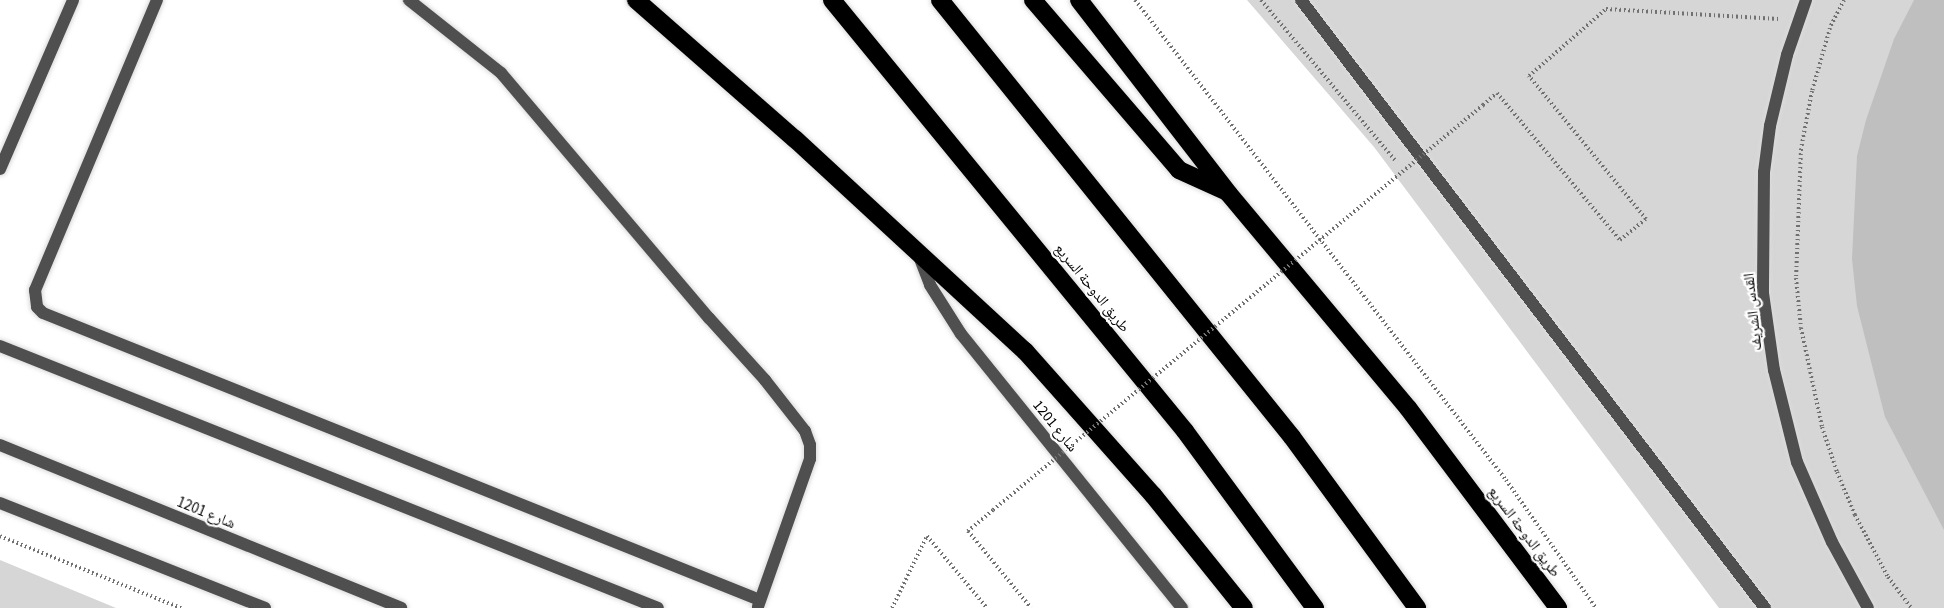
<!DOCTYPE html>
<html>
<head>
<meta charset="utf-8">
<style>
	body { margin:0 }
	#map { position:relative; width:1944px; height:608px; overflow:hidden; background:#fff; font-family:"Source Sans 3","Noto Naskh Arabic",sans-serif }
	div>[style] { position:absolute }
	.green>* { inset:0; background:#d6d6d6 }
	.building>* { inset:0; background:#bfbfbf }
	.path>* { height:4px; margin-top:-2px; transform-origin:0; background:repeating-linear-gradient(90deg,#717171 0 1.5px,transparent 0 4.5px) }
	.roads { filter:drop-shadow(0 0 2px #dbdbdb) drop-shadow(0 0 2px #dbdbdb) }
	.service>* { height:12px; margin:-6px; padding:0 6px; transform-origin:6px; border-radius:6px; background:#4f4f4f }
	.minor>* { height:12px; margin:-6px; padding:0 6px; transform-origin:6px; border-radius:6px; background:#4f4f4f }
	.motorway>* { height:18px; margin:-9px; padding:0 9px; transform-origin:9px; border-radius:9px; background:#000 }
	.path-bridge>* { height:4px; margin-top:-2px; transform-origin:0; background:repeating-linear-gradient(90deg,#717171 0 1.5px,transparent 0 4.5px) }
	span { translate:-50% -50%; white-space:nowrap; text-align:center; line-height:1.15; -webkit-text-stroke:4.5px #fff; paint-order:stroke }
	.street-label { font-size:15px; color:#000 }
</style>
</head>
<body>
<div id="map">
	<div class="green">
		<i style="clip-path:polygon(1247px 0,1944px 0,1944px 608px,1719px 608px,1374px 147px)"></i>
		<i style="clip-path:polygon(0 560px,116px 608px,0 608px)"></i>
	</div>
	<div class="building">
		<i style="clip-path:polygon(1914px 0,1944px 0,1944px 530px,1885px 417px,1857px 306px,1852px 259px,1857px 156px,1866px 120px,1894px 39px)"></i>
	</div>
	<div class="path">
		<i style="left:1135px;top:0;width:607px;rotate:52.3deg"></i>
		<i style="left:1506px;top:480px;width:156px;rotate:54.9deg"></i>
		<i style="left:1261px;top:0;width:209px;rotate:50.1deg"></i>
		<i style="left:1844px;top:0;width:31px;rotate:117deg"></i>
		<i style="left:1830px;top:28px;width:66px;rotate:105.9deg"></i>
		<i style="left:1812px;top:91px;width:59px;rotate:100.7deg"></i>
		<i style="left:1801px;top:149px;width:129px;rotate:92.2deg"></i>
		<i style="left:1796px;top:278px;width:50px;rotate:84.3deg"></i>
		<i style="left:1801px;top:328px;width:101px;rotate:78deg"></i>
		<i style="left:1822px;top:427px;width:47px;rotate:71.6deg"></i>
		<i style="left:1837px;top:472px;width:47px;rotate:67.3deg"></i>
		<i style="left:1855px;top:515px;width:70px;rotate:62deg"></i>
		<i style="left:1888px;top:577px;width:39px;rotate:53deg"></i>
		<i style="left:1483px;top:105px;width:18px;rotate:-41deg"></i>
		<i style="left:1497px;top:93px;width:192px;rotate:50.1deg"></i>
		<i style="left:1620px;top:240px;width:33px;rotate:-39deg"></i>
		<i style="left:1646px;top:219px;width:185px;rotate:-129.3deg"></i>
		<i style="left:1529px;top:76px;width:102px;rotate:-41deg"></i>
		<i style="left:1606px;top:9px;width:173px;rotate:3.3deg"></i>
		<i style="left:993px;top:510px;width:33px;rotate:140deg"></i>
		<i style="left:968px;top:531px;width:99px;rotate:50.7deg"></i>
		<i style="left:0;top:536px;width:195px;rotate:21.7deg"></i>
		<i style="left:892px;top:608px;width:80px;rotate:-64.1deg"></i>
		<i style="left:927px;top:536px;width:94px;rotate:50.2deg"></i>
	</div>
	<div class="roads">
		<div class="service">
			<i style="left:157px;top:0;width:315px;rotate:112.8deg"></i>
			<i style="left:35px;top:290px;width:17px;rotate:83deg"></i>
			<i style="left:37px;top:307px;width:8px;rotate:45deg"></i>
			<i style="left:43px;top:313px;width:772px;rotate:21.82deg"></i>
			<i style="left:409px;top:0;width:117px;rotate:38.4deg"></i>
			<i style="left:501px;top:73px;width:321px;rotate:49.7deg"></i>
			<i style="left:709px;top:318px;width:84px;rotate:47.9deg"></i>
			<i style="left:765px;top:380px;width:65px;rotate:51.9deg"></i>
			<i style="left:805px;top:431px;width:15px;rotate:70deg"></i>
			<i style="left:810px;top:445px;width:14px;rotate:90deg"></i>
			<i style="left:810px;top:459px;width:157px;rotate:109.4deg"></i>
			<i style="left:1301px;top:0;width:765px;rotate:52.65deg"></i>
			<i style="left:1806px;top:0;width:58px;rotate:109.1deg"></i>
			<i style="left:1787px;top:55px;width:73px;rotate:103.5deg"></i>
			<i style="left:1770px;top:126px;width:46px;rotate:97.4deg"></i>
			<i style="left:1764px;top:172px;width:121px;rotate:90.5deg"></i>
			<i style="left:1763px;top:293px;width:78px;rotate:81.9deg"></i>
			<i style="left:1774px;top:370px;width:95px;rotate:76deg"></i>
			<i style="left:1797px;top:462px;width:87px;rotate:66.4deg"></i>
			<i style="left:1832px;top:542px;width:75px;rotate:61.4deg"></i>
			<i style="left:0;top:169px;width:184px;rotate:-66.6deg"></i>
			<i style="left:0;top:346px;width:708px;rotate:21.71deg"></i>
		</div>
		<div class="minor">
			<i style="left:919px;top:256px;width:31px;rotate:69deg"></i>
			<i style="left:930px;top:285px;width:58px;rotate:57.7deg"></i>
			<i style="left:961px;top:334px;width:352px;rotate:51.1deg"></i>
			<i style="left:0;top:445px;width:433px;rotate:22.1deg"></i>
			<i style="left:0;top:503px;width:285px;rotate:21.6deg"></i>
		</div>
		<div class="motorway">
			<i style="left:636px;top:0;width:211px;rotate:41.2deg"></i>
			<i style="left:795px;top:139px;width:313px;rotate:42.7deg"></i>
			<i style="left:1025px;top:351px;width:193px;rotate:48.4deg"></i>
			<i style="left:1153px;top:495px;width:145px;rotate:51.2deg"></i>
			<i style="left:832px;top:0;width:557px;rotate:50.68deg"></i>
			<i style="left:1185px;top:431px;width:220px;rotate:53.7deg"></i>
			<i style="left:940px;top:0;width:561px;rotate:51.15deg"></i>
			<i style="left:1292px;top:437px;width:212px;rotate:53.8deg"></i>
			<i style="left:1033px;top:0;width:224px;rotate:49.3deg"></i>
			<i style="left:1179px;top:170px;width:51px;rotate:24.5deg"></i>
			<i style="left:1079px;top:0;width:245px;rotate:52.3deg"></i>
			<i style="left:1229px;top:194px;width:279px;rotate:50.1deg"></i>
			<i style="left:1408px;top:408px;width:250px;rotate:53.1deg"></i>
		</div>
	</div>
	<div class="path-bridge">
		<i style="left:993px;top:510px;width:636px;rotate:-39.57deg"></i>
	</div>
	<div class="street-label">
		<span style="left:1092px;top:288px;rotate:51deg">طريق الدوحة السريع</span>
		<span style="left:1753px;top:312px;rotate:-96deg">القدس الشريف</span>
		<span style="left:1055px;top:426px;rotate:51deg">شارع 1201</span>
		<span style="left:206px;top:513px;rotate:22deg">شارع 1201</span>
		<span style="left:1524px;top:532px;rotate:53deg">طريق الدوحة السريع</span>
	</div>
</div>
</body>
</html>
